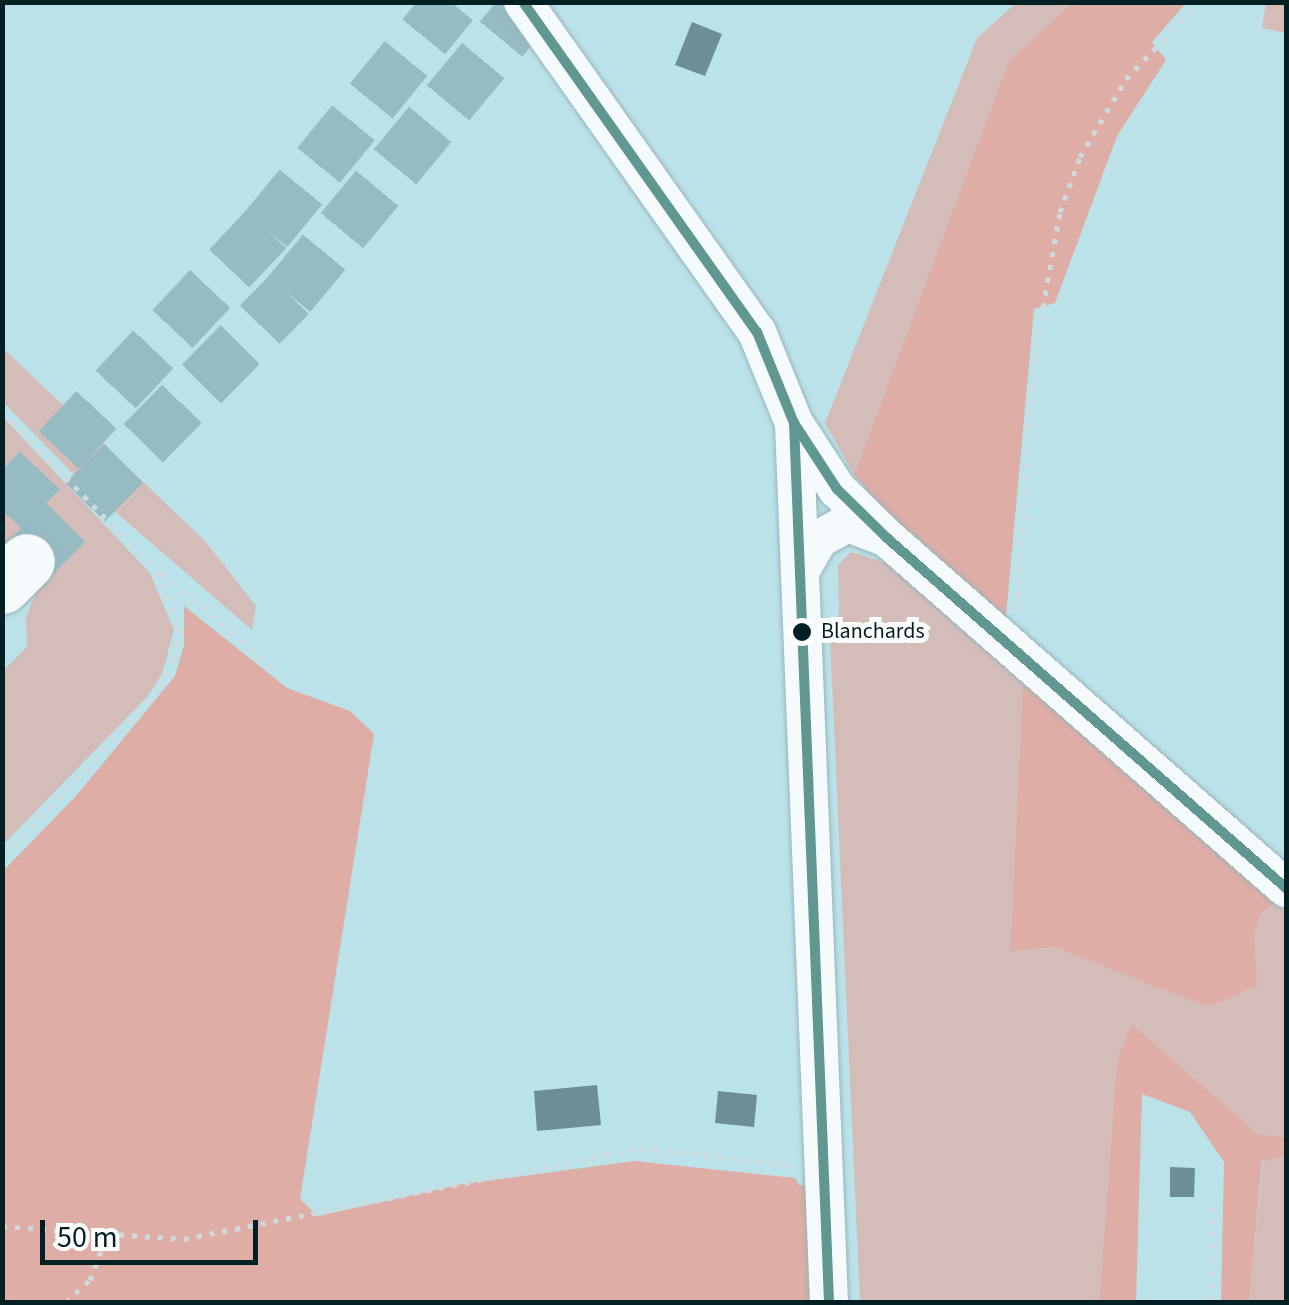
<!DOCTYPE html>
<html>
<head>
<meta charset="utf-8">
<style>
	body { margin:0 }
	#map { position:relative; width:1289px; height:1305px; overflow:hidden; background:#bbe2e9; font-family:"Source Sans 3",sans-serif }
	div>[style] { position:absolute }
	.green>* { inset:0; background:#d4bdb9 }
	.forest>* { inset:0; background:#deada6 }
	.building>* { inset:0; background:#6b8e98 }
	.highway-tunnel>* { height:55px; margin-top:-27.5px; transform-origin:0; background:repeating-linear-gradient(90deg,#96bbc2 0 55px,transparent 0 83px) }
	.path>* { height:5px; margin-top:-2.5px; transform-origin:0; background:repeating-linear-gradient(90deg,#cedadd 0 5px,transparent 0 13px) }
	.roads { filter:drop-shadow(0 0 2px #97b5bb) drop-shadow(0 0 2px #97b5bb) }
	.minor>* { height:38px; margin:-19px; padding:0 19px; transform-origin:19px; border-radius:19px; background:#f5fbfc }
	.highway>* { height:55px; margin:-27.5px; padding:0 27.5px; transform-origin:27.5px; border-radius:27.5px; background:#f5fbfc }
	.bus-1>* { height:10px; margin:-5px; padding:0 5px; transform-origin:5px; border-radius:5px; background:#609790 }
	.dots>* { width:28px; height:28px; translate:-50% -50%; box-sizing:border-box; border:5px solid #fff; border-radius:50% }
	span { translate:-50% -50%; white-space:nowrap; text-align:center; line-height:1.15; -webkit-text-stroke:10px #fff; paint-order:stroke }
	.bus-label { font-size:22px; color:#021f24 }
	.left { translate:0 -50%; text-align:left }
	.frame { position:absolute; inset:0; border:5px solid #021f24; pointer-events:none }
	.scale { position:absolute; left:40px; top:1220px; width:218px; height:45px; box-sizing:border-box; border:5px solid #021f24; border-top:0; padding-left:12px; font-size:30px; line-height:35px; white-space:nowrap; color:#021f24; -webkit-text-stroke:8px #fff; paint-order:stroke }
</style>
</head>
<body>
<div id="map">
	<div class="green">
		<i style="clip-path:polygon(1016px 3px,1072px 3px,1009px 62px,854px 475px,825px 423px,977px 38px)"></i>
		<i style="clip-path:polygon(1266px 3px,1286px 3px,1286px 33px,1262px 28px)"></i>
		<i style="clip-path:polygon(3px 348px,205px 541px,256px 606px,252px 630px,83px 484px,3px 402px)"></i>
		<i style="clip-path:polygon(3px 417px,150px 573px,174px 630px,162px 674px,147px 697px,3px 845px,3px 671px,27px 647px,26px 618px,43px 573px,3px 560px)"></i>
		<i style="clip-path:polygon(851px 552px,894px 565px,1023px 680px,1010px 952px,1056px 947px,1097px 961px,1257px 985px,1253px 933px,1261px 914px,1280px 898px,1286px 903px,1286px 1137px,1258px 1134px,1131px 1025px,1117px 1061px,1099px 1302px,860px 1302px,830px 639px,839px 613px,838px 565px)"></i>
		<i style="clip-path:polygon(1286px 1156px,1286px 1302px,1249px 1302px,1263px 1160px)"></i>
	</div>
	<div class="forest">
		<i style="clip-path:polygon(1072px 3px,1186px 3px,1152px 42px,1166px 60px,1117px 136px,1055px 303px,1034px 309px,1005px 627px,915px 546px,854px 475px,1009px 61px)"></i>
		<i style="clip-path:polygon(184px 606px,287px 688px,350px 711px,374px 734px,300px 1199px,318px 1216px,463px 1184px,634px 1161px,795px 1178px,799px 1185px,814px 1185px,816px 1302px,3px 1302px,3px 871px,76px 796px,175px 676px,184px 645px)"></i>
		<i style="clip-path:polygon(1023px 680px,1280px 898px,1261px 914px,1254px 933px,1257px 985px,1208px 1007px,1056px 947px,1010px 952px)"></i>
		<i style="clip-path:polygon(1131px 1024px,1258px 1134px,1286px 1137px,1286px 1156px,1262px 1161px,1249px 1302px,1221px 1302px,1224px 1162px,1190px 1112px,1142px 1094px,1136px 1302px,1099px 1302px,1117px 1061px)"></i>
	</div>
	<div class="building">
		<i style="clip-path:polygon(692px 22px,722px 34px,705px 76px,675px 65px)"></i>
		<i style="clip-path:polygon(597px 1085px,601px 1125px,537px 1131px,534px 1091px)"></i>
		<i style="clip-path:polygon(718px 1091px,757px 1095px,754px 1127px,715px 1123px)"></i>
		<i style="clip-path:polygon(1170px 1167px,1195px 1168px,1194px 1197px,1170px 1197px)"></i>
	</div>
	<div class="highway-tunnel">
		<i style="left:2px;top:510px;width:386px;rotate:-46.8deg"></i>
		<i style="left:266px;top:229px;width:293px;rotate:-50.7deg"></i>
		<i style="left:27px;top:561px;width:374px;rotate:-45.5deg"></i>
		<i style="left:289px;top:294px;width:379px;rotate:-50.3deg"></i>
	</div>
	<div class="path">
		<i style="left:2px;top:412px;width:222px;rotate:45.7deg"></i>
		<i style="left:157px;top:571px;width:61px;rotate:68.9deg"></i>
		<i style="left:179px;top:628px;width:31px;rotate:99deg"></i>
		<i style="left:174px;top:659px;width:35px;rotate:115deg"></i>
		<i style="left:159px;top:691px;width:229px;rotate:133.2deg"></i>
		<i style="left:160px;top:573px;width:155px;rotate:40deg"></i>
		<i style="left:1017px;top:610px;width:252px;rotate:-86.1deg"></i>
		<i style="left:1034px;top:359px;width:149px;rotate:-80deg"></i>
		<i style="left:1060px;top:212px;width:59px;rotate:-70deg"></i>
		<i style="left:1080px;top:157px;width:91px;rotate:-59.5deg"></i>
		<i style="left:1126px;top:79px;width:106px;rotate:-46.5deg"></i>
		<i style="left:2px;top:1226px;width:182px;rotate:4.1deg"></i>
		<i style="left:184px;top:1239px;width:465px;rotate:-11.3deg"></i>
		<i style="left:640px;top:1148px;width:155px;rotate:6.7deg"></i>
		<i style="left:66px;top:1302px;width:33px;rotate:-43deg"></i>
		<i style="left:90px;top:1280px;width:48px;rotate:-69.3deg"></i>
		<i style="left:1213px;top:1302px;width:102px;rotate:-90deg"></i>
	</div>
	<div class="roads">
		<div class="minor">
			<i style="left:523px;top:2px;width:405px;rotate:54.7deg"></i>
			<i style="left:757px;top:332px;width:98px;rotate:67.9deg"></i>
			<i style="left:794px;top:423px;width:880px;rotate:87.72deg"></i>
			<i style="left:798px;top:429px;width:72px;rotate:57deg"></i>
			<i style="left:837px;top:489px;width:70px;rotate:44.4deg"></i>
			<i style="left:887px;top:538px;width:531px;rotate:41.26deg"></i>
			<i style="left:802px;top:568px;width:34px;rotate:-60deg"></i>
			<i style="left:819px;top:539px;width:33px;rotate:-29deg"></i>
			<i style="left:848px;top:523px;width:40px;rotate:21deg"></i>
		</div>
		<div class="highway">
			<i style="left:2px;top:586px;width:35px;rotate:-45deg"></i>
		</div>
	</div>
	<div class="bus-1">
		<i style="left:523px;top:2px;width:405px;rotate:54.7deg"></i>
		<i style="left:757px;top:332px;width:98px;rotate:67.9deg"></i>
		<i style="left:794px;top:423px;width:880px;rotate:87.72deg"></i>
		<i style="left:794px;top:423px;width:79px;rotate:56.9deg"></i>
		<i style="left:837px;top:489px;width:70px;rotate:44.4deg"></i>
		<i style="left:887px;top:538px;width:531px;rotate:41.26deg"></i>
	</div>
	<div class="dots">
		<i style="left:802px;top:632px;background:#021f24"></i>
	</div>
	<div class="bus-label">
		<span class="left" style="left:821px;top:632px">Blanchards</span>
	</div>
	<div class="frame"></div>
	<div class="scale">50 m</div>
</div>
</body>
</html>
